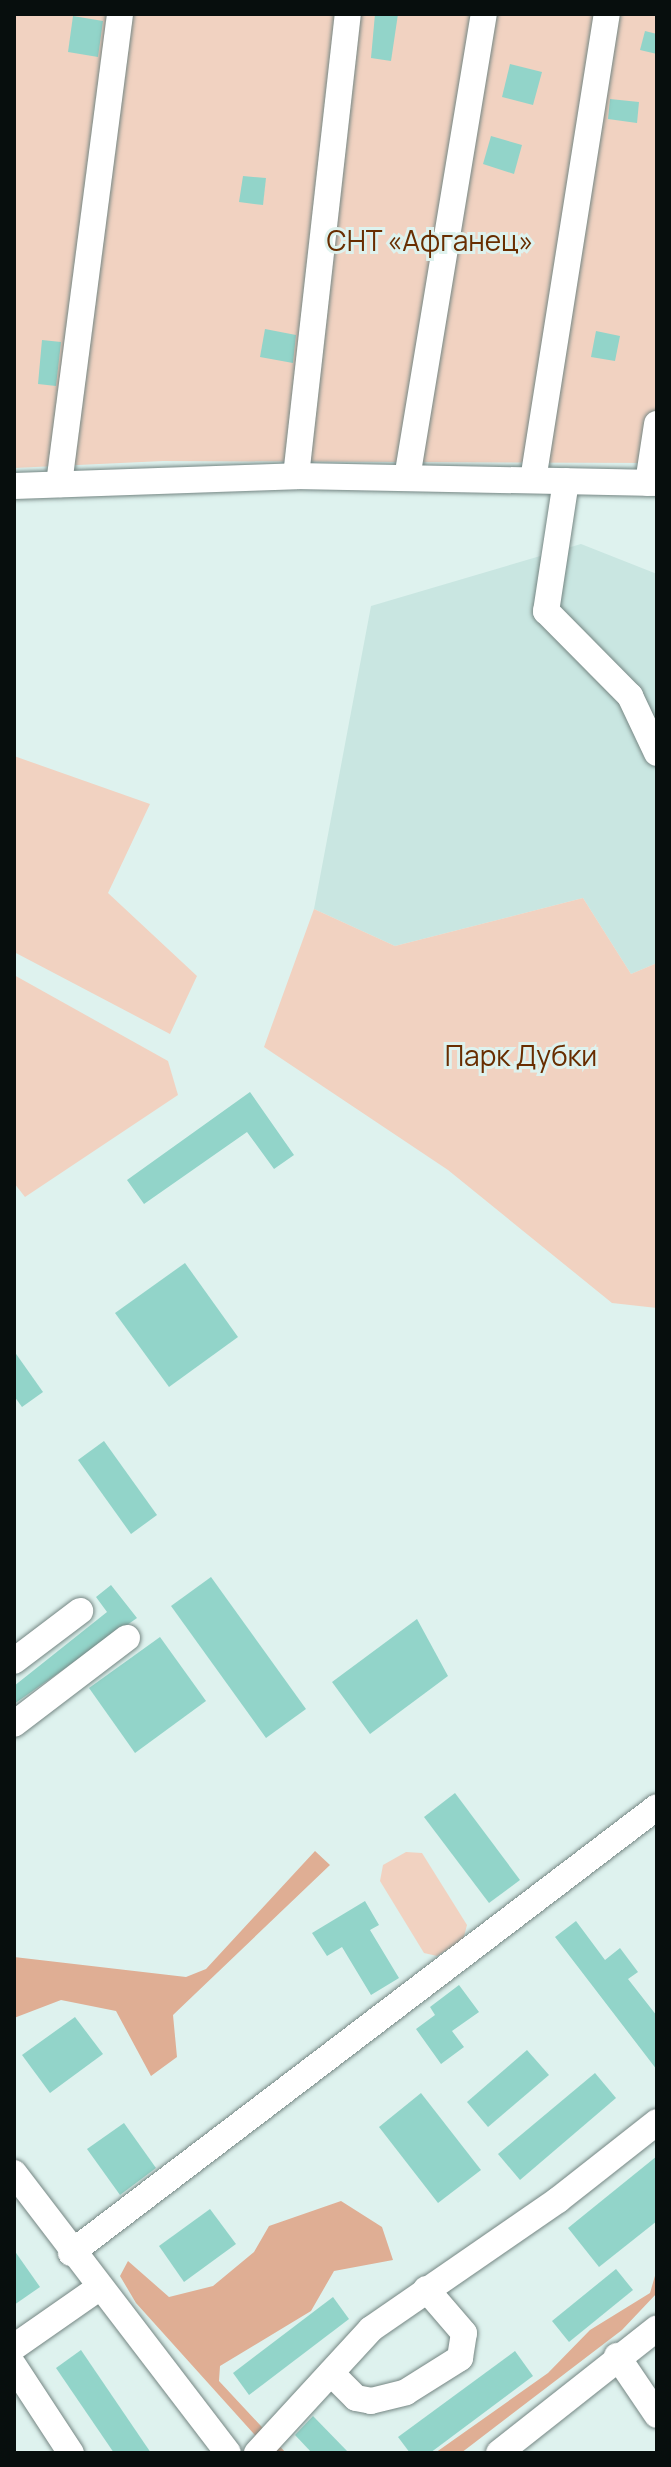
<!DOCTYPE html>
<html>
<head>
<meta charset="utf-8">
<style>
	body { margin:0 }
	#map { position:relative; width:671px; height:2467px; overflow:hidden; background:#def2ee; font-family:Manrope,sans-serif }
	div>[style] { position:absolute }
	.built>* { inset:0; background:#c9e6e1 }
	.green>* { inset:0; background:#f1d2c1 }
	.forest>* { inset:0; background:#dfae94 }
	.building>* { inset:0; background:#92d4c9 }
	.roads { filter:drop-shadow(0 0 2px #758683) drop-shadow(0 0 2px #758683) }
	.minor>* { height:26px; margin:-13px; padding:0 13px; transform-origin:13px; border-radius:13px; background:#fff }
	span { translate:-50% -50%; white-space:nowrap; text-align:center; line-height:1.15; -webkit-text-stroke:6px #def2ee; paint-order:stroke }
	.park-label { font-size:28px; color:#682d00 }
	.frame { position:absolute; inset:0; border:16px solid #070e0d; pointer-events:none }
</style>
</head>
<body>
<div id="map">
	<div class="built">
		<i style="clip-path:polygon(581px 544px,657px 574px,657px 963px,631px 974px,583px 898px,395px 946px,314px 909px,371px 606px)"></i>
	</div>
	<div class="green">
		<i style="clip-path:polygon(14px 14px,657px 14px,657px 463px,163px 461px,14px 468px)"></i>
		<i style="clip-path:polygon(14px 756px,150px 804px,108px 893px,197px 976px,170px 1034px,14px 952px)"></i>
		<i style="clip-path:polygon(583px 898px,631px 974px,657px 963px,657px 1308px,612px 1303px,448px 1170px,264px 1047px,314px 909px,395px 946px)"></i>
		<i style="clip-path:polygon(14px 975px,168px 1061px,178px 1095px,25px 1197px,14px 1183px)"></i>
		<i style="clip-path:polygon(406px 1852px,422px 1853px,467px 1925px,463px 1940px,437px 1956px,424px 1953px,380px 1881px,383px 1865px)"></i>
	</div>
	<div class="forest">
		<i style="clip-path:polygon(315px 1851px,330px 1865px,173px 2015px,177px 2057px,151px 2076px,116px 2011px,61px 2000px,14px 2018px,14px 1957px,186px 1977px,206px 1969px)"></i>
		<i style="clip-path:polygon(341px 2201px,382px 2227px,393px 2260px,334px 2271px,311px 2311px,220px 2366px,219px 2381px,286px 2453px,271px 2453px,136px 2303px,120px 2276px,128px 2261px,169px 2297px,213px 2286px,254px 2252px,269px 2226px)"></i>
		<i style="clip-path:polygon(657px 2269px,657px 2293px,622px 2330px,461px 2453px,435px 2453px,548px 2373px,590px 2330px,650px 2293px)"></i>
	</div>
	<div class="building">
		<i style="clip-path:polygon(375px 14px,398px 14px,391px 61px,371px 58px)"></i>
		<i style="clip-path:polygon(73px 16px,103px 21px,98px 57px,68px 52px)"></i>
		<i style="clip-path:polygon(645px 31px,657px 34px,657px 54px,640px 50px)"></i>
		<i style="clip-path:polygon(510px 64px,542px 72px,533px 105px,502px 97px)"></i>
		<i style="clip-path:polygon(610px 99px,639px 102px,637px 123px,608px 119px)"></i>
		<i style="clip-path:polygon(491px 136px,522px 145px,514px 174px,483px 164px)"></i>
		<i style="clip-path:polygon(243px 176px,266px 178px,263px 205px,239px 202px)"></i>
		<i style="clip-path:polygon(265px 329px,296px 335px,293px 363px,260px 357px)"></i>
		<i style="clip-path:polygon(596px 331px,620px 336px,615px 361px,591px 357px)"></i>
		<i style="clip-path:polygon(42px 340px,61px 342px,56px 386px,38px 384px)"></i>
		<i style="clip-path:polygon(250px 1092px,294px 1155px,274px 1169px,247px 1132px,144px 1204px,127px 1180px)"></i>
		<i style="clip-path:polygon(185px 1263px,238px 1337px,169px 1387px,115px 1313px)"></i>
		<i style="clip-path:polygon(14px 1351px,43px 1392px,22px 1407px,14px 1396px)"></i>
		<i style="clip-path:polygon(104px 1441px,157px 1515px,131px 1534px,78px 1460px)"></i>
		<i style="clip-path:polygon(211px 1577px,306px 1709px,266px 1738px,171px 1606px)"></i>
		<i style="clip-path:polygon(111px 1585px,137px 1618px,14px 1704px,14px 1686px,107px 1612px,96px 1597px)"></i>
		<i style="clip-path:polygon(417px 1619px,448px 1676px,370px 1734px,332px 1682px)"></i>
		<i style="clip-path:polygon(160px 1637px,206px 1701px,135px 1753px,89px 1688px)"></i>
		<i style="clip-path:polygon(455px 1793px,520px 1880px,489px 1903px,424px 1817px)"></i>
		<i style="clip-path:polygon(365px 1901px,379px 1925px,370px 1930px,399px 1978px,371px 1995px,342px 1947px,327px 1956px,312px 1933px)"></i>
		<i style="clip-path:polygon(576px 1921px,605px 1960px,620px 1948px,638px 1972px,628px 1979px,657px 2016px,657px 2070px,555px 1937px)"></i>
		<i style="clip-path:polygon(459px 1985px,479px 2012px,452px 2031px,464px 2047px,441px 2064px,416px 2029px,435px 2015px,430px 2007px)"></i>
		<i style="clip-path:polygon(75px 2017px,103px 2054px,50px 2093px,22px 2055px)"></i>
		<i style="clip-path:polygon(527px 2050px,549px 2075px,488px 2127px,467px 2102px)"></i>
		<i style="clip-path:polygon(595px 2073px,616px 2098px,520px 2180px,498px 2154px)"></i>
		<i style="clip-path:polygon(421px 2093px,481px 2170px,438px 2203px,379px 2127px)"></i>
		<i style="clip-path:polygon(124px 2123px,156px 2168px,120px 2195px,87px 2149px)"></i>
		<i style="clip-path:polygon(657px 2156px,657px 2221px,599px 2267px,568px 2228px)"></i>
		<i style="clip-path:polygon(210px 2209px,236px 2244px,184px 2282px,159px 2246px)"></i>
		<i style="clip-path:polygon(14px 2250px,40px 2287px,14px 2305px)"></i>
		<i style="clip-path:polygon(616px 2269px,633px 2290px,569px 2342px,552px 2321px)"></i>
		<i style="clip-path:polygon(333px 2297px,349px 2319px,249px 2395px,233px 2373px)"></i>
		<i style="clip-path:polygon(81px 2350px,151px 2453px,114px 2453px,56px 2368px)"></i>
		<i style="clip-path:polygon(515px 2351px,533px 2376px,430px 2453px,410px 2453px,398px 2437px)"></i>
		<i style="clip-path:polygon(313px 2416px,349px 2453px,312px 2453px,295px 2435px)"></i>
	</div>
	<div class="roads">
		<div class="minor">
			<i style="left:296px;top:476px;width:465px;rotate:-83.6deg"></i>
			<i style="left:407px;top:478px;width:470px;rotate:-80.6deg"></i>
			<i style="left:533px;top:480px;width:472px;rotate:-81deg"></i>
			<i style="left:566px;top:481px;width:132px;rotate:98.7deg"></i>
			<i style="left:546px;top:611px;width:120px;rotate:45.3deg"></i>
			<i style="left:630px;top:696px;width:63px;rotate:64.7deg"></i>
			<i style="left:648px;top:483px;width:60px;rotate:-81.3deg"></i>
			<i style="left:59px;top:484px;width:474px;rotate:-82.6deg"></i>
			<i style="left:14px;top:486px;width:282px;rotate:-2deg"></i>
			<i style="left:296px;top:476px;width:361px;rotate:1.1deg"></i>
			<i style="left:14px;top:1661px;width:83px;rotate:-37.1deg"></i>
			<i style="left:14px;top:1724px;width:142px;rotate:-37.3deg"></i>
			<i style="left:14px;top:2173px;width:352px;rotate:52.6deg"></i>
			<i style="left:71px;top:2253px;width:736px;rotate:-37.27deg"></i>
			<i style="left:14px;top:2347px;width:101px;rotate:-34.9deg"></i>
			<i style="left:617px;top:2356px;width:71px;rotate:55.9deg"></i>
			<i style="left:14px;top:2366px;width:104px;rotate:56.8deg"></i>
			<i style="left:331px;top:2373px;width:35px;rotate:45deg"></i>
			<i style="left:356px;top:2398px;width:15px;rotate:11deg"></i>
			<i style="left:371px;top:2401px;width:36px;rotate:-14deg"></i>
			<i style="left:406px;top:2392px;width:64px;rotate:-32.2deg"></i>
			<i style="left:460px;top:2358px;width:25px;rotate:-81deg"></i>
			<i style="left:464px;top:2333px;width:58px;rotate:-130.8deg"></i>
			<i style="left:257px;top:2453px;width:168px;rotate:-47.4deg"></i>
			<i style="left:371px;top:2329px;width:227px;rotate:-34.6deg"></i>
			<i style="left:558px;top:2200px;width:126px;rotate:-38.2deg"></i>
			<i style="left:499px;top:2453px;width:201px;rotate:-38.3deg"></i>
		</div>
	</div>
	<div class="park-label">
		<span style="left:430px;top:240px">СНТ «Афганец»</span>
		<span style="left:521px;top:1055px">Парк Дубки</span>
	</div>
	<div class="frame"></div>
</div>
</body>
</html>
